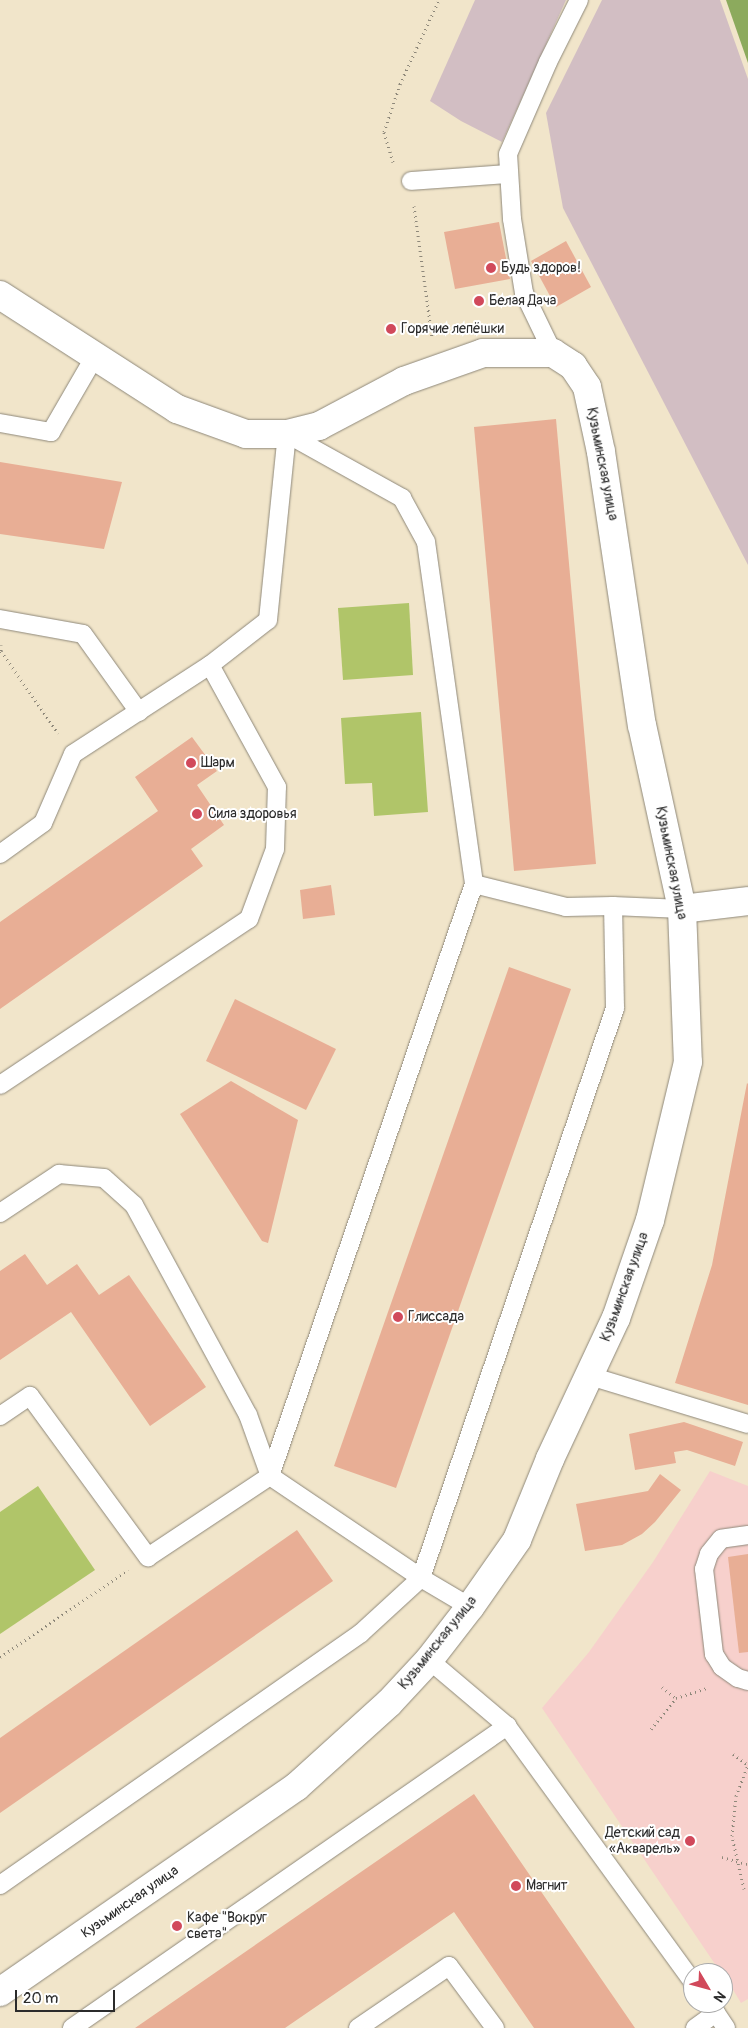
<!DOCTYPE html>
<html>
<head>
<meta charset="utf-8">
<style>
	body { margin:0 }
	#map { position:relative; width:748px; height:2028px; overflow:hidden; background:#f1e5ca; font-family:Pangolin,sans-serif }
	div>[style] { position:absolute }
	.built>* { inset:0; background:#f7d0cc }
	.industrial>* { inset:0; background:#d2bec3 }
	.green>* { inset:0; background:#b0c569 }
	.forest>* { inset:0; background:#8caa5d }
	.building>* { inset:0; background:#e8ae95 }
	.path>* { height:3px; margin-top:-1.5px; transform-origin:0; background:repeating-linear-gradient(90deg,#8e887a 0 1px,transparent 0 5px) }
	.roads { filter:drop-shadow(0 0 1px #8e887a) drop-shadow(0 0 1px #8e887a) }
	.service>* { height:18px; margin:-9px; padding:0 9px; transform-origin:9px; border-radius:9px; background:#fff }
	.minor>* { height:28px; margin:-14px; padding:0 14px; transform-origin:14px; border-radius:14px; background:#fff }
	.dots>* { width:14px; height:14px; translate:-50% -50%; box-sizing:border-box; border:2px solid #fff; border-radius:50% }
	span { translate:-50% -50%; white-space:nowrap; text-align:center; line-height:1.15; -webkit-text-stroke:4px #fff; paint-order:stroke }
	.poi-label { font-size:14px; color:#2b2b2b }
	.left { translate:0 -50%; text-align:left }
	.right { translate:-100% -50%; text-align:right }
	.street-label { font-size:14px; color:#2b2b2b }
	.north { position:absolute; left:683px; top:1963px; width:50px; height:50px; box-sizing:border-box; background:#fff; border:1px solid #aaa; border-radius:50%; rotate:127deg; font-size:14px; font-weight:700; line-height:20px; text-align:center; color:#2b2b2b }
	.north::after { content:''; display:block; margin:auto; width:18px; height:22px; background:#d1495b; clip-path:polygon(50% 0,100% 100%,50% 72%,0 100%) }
	.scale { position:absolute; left:15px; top:1990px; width:100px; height:22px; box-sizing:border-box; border:2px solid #2b2b2b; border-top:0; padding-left:6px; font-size:15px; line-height:18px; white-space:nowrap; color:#2b2b2b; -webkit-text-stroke:4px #fff; paint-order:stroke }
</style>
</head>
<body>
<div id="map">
	<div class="built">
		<i style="clip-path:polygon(710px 1471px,748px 1486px,748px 1999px,741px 2003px,723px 1973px,721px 1973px,542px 1708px,589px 1652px,653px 1562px)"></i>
	</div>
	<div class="industrial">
		<i style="clip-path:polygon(475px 0,566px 0,502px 142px,461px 121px,430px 101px)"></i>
		<i style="clip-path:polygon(602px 0,720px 0,748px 79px,748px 565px,563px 208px,546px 113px)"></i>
	</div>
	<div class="green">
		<i style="clip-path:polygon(409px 603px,413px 675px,343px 680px,338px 608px)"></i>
		<i style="clip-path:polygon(421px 712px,428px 812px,374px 816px,372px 783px,345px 784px,341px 718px)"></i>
		<i style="clip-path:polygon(38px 1486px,95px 1570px,0 1634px,0 1512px)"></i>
	</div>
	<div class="forest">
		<i style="clip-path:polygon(726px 0,748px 0,748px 63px)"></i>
	</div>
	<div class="building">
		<i style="clip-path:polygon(499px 222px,510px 279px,455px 289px,444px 232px)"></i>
		<i style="clip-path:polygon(566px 241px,591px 287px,556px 307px,531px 261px)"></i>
		<i style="clip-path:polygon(556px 419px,596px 864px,514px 871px,474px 427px)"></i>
		<i style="clip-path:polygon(0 462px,122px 482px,104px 549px,0 534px)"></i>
		<i style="clip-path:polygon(192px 737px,217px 771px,197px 785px,224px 825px,191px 849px,203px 866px,0 1009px,0 922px,158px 811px,135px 777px)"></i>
		<i style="clip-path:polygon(331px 885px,335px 915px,303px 919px,300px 890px)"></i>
		<i style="clip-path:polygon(509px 967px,571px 989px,396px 1488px,334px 1466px)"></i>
		<i style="clip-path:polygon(235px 999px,336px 1049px,306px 1110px,206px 1061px)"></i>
		<i style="clip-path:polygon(231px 1081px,298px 1120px,268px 1243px,262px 1241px,180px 1114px)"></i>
		<i style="clip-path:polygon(747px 1083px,748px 1084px,748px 1405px,675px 1383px,712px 1265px)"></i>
		<i style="clip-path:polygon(25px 1254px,47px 1285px,77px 1264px,99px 1295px,129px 1275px,206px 1387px,150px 1426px,71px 1312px,0 1360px,0 1271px)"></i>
		<i style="clip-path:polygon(684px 1422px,743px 1442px,735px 1466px,687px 1450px,674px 1452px,676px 1463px,635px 1470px,629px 1434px)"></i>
		<i style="clip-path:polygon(660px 1474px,681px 1490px,655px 1522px,642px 1534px,622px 1545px,585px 1551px,576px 1504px,648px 1491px)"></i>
		<i style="clip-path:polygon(297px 1530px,333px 1581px,0 1813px,0 1738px)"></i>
		<i style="clip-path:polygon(748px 1554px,748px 1652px,739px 1653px,728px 1557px)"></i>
		<i style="clip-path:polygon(474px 1794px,635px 2028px,534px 2028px,454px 1912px,285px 2028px,135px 2028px)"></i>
	</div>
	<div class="path">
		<i style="left:393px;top:162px;width:31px;rotate:-107deg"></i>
		<i style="left:384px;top:132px;width:51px;rotate:-71.6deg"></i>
		<i style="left:400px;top:84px;width:93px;rotate:-65.1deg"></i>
		<i style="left:414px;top:206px;width:133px;rotate:82.2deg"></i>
		<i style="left:1px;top:645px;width:6px;rotate:90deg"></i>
		<i style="left:1px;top:651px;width:100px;rotate:55.2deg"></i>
		<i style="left:0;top:1657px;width:155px;rotate:-34.2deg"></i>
		<i style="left:662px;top:1687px;width:18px;rotate:38deg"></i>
		<i style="left:676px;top:1698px;width:32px;rotate:-18deg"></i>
		<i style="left:651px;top:1729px;width:40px;rotate:-51deg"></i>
		<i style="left:733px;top:1754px;width:17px;rotate:36deg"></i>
		<i style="left:722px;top:1857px;width:26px;rotate:16deg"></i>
		<i style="left:744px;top:1889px;width:54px;rotate:-102.8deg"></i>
		<i style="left:732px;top:1836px;width:40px;rotate:-84.3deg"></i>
		<i style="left:736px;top:1796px;width:34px;rotate:-69deg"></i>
	</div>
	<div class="roads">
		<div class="service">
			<i style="left:411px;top:181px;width:98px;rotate:-4.1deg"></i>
			<i style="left:553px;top:353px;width:67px;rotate:-115.8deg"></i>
			<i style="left:524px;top:293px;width:75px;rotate:-99.2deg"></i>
			<i style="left:512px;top:219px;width:65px;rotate:-93.5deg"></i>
			<i style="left:508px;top:154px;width:100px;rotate:-66.5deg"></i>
			<i style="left:548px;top:62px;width:69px;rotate:-63.4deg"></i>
			<i style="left:0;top:423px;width:52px;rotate:10deg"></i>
			<i style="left:51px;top:432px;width:88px;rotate:-59.9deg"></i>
			<i style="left:0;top:619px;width:84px;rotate:10.2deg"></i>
			<i style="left:83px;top:634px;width:96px;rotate:54.3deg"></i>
			<i style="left:0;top:854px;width:53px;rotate:-35.8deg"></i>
			<i style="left:43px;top:823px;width:75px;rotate:-66.5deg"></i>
			<i style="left:73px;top:754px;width:163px;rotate:-33deg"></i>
			<i style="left:210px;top:665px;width:73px;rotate:-37.8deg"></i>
			<i style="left:268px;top:620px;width:187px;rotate:-84.2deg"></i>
			<i style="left:287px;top:434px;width:132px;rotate:29.1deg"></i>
			<i style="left:402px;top:498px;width:50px;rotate:61.4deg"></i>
			<i style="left:426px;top:542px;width:345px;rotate:82deg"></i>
			<i style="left:0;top:1085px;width:299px;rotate:-33.7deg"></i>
			<i style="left:249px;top:919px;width:75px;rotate:-69.6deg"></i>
			<i style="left:275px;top:849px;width:62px;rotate:-88.2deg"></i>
			<i style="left:277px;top:787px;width:139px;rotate:-118.8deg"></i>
			<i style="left:0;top:1213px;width:71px;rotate:-33.5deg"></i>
			<i style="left:59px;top:1174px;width:45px;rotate:5.1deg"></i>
			<i style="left:104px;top:1178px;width:40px;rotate:42deg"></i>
			<i style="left:134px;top:1205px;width:239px;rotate:61.5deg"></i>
			<i style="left:248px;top:1415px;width:65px;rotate:70.2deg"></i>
			<i style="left:270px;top:1476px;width:182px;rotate:34deg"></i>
			<i style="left:421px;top:1578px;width:57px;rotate:30.6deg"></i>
			<i style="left:590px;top:1376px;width:165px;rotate:16.9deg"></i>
			<i style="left:0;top:1416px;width:36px;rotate:-34deg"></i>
			<i style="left:30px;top:1396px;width:200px;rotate:53.8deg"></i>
			<i style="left:148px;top:1557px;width:146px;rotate:-33.6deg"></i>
			<i style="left:270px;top:1476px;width:626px;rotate:-70.99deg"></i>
			<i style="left:474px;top:884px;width:95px;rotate:14deg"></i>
			<i style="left:566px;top:907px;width:47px;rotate:-1.2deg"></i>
			<i style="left:613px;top:906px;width:69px;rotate:2.5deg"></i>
			<i style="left:748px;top:1535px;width:27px;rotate:172deg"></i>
			<i style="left:721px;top:1539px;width:19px;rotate:129deg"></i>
			<i style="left:709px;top:1554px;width:16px;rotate:108deg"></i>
			<i style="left:704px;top:1569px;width:86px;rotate:83.3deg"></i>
			<i style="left:714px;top:1654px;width:15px;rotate:58deg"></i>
			<i style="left:722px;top:1667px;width:19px;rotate:35deg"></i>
			<i style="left:738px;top:1678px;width:10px;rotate:17deg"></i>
			<i style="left:429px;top:1660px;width:102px;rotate:40.2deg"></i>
			<i style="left:507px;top:1726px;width:316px;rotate:54deg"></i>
			<i style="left:0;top:1885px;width:440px;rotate:-34.9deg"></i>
			<i style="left:361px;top:1633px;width:81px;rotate:-42.5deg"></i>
			<i style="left:421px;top:1578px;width:602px;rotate:-71.2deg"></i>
			<i style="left:615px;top:1008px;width:102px;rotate:-91.1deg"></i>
			<i style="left:716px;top:2013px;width:18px;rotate:56deg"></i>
			<i style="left:72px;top:2028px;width:530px;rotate:-34.77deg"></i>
			<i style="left:358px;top:2028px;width:110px;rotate:-34.3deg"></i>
			<i style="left:449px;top:1966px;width:77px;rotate:53.4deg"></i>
			<i style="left:695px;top:2028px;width:26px;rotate:-36deg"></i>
			<i style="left:716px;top:2013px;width:13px;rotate:-129deg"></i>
		</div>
		<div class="minor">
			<i style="left:0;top:295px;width:211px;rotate:32.8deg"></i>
			<i style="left:177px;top:409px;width:73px;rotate:19.9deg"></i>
			<i style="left:246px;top:434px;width:41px"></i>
			<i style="left:287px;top:434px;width:33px;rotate:-14deg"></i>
			<i style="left:319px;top:426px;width:96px;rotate:-27.9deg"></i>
			<i style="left:404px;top:381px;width:84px;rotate:-19.5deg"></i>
			<i style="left:483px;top:353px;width:70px"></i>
			<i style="left:553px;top:353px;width:24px;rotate:33deg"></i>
			<i style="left:573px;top:366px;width:25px;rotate:56deg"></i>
			<i style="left:587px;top:387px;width:66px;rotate:77.8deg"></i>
			<i style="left:601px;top:452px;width:276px;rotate:81.5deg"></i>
			<i style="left:642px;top:725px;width:188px;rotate:77.7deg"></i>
			<i style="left:682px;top:909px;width:153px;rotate:87.8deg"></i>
			<i style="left:688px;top:1062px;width:163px;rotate:103.5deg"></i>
			<i style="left:650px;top:1220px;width:104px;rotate:109.1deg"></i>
			<i style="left:616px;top:1318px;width:156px;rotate:115.1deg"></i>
			<i style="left:550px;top:1459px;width:87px;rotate:112.2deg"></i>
			<i style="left:517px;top:1540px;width:82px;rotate:125deg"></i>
			<i style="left:470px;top:1607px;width:67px;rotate:127.7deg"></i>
			<i style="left:429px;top:1660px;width:59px;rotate:132.9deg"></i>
			<i style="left:389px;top:1703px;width:125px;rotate:137.9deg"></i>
			<i style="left:296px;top:1787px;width:360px;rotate:145.3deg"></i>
			<i style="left:682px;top:909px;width:66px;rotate:-6.9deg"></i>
		</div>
	</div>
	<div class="dots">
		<i style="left:491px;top:268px;background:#d1495b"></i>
		<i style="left:479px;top:301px;background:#d1495b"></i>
		<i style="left:391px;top:329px;background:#d1495b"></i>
		<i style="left:191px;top:763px;background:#d1495b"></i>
		<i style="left:197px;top:814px;background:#d1495b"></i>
		<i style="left:398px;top:1317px;background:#d1495b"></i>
		<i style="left:690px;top:1841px;background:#d1495b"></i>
		<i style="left:516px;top:1886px;background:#d1495b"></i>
		<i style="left:177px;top:1926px;background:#d1495b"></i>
	</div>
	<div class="poi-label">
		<span class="left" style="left:501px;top:268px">Будь здоров!</span>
		<span class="left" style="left:489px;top:301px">Белая Дача</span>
		<span class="left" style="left:401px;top:329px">Горячие лепёшки</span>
		<span class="left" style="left:201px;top:763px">Шарм</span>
		<span class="left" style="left:208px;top:814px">Сила здоровья</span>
		<span class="left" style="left:408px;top:1317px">Глиссада</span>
		<span class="right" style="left:680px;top:1841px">Детский сад<br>«Акварель»</span>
		<span class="left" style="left:526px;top:1886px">Магнит</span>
		<span class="left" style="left:187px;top:1926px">Кафе "Вокруг<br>света"</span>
	</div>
	<div class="street-label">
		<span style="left:602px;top:464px;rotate:79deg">Кузьминская улица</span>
		<span style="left:671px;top:863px;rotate:79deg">Кузьминская улица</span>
		<span style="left:625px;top:1287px;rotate:-70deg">Кузьминская улица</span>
		<span style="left:438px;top:1643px;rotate:-51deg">Кузьминская улица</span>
		<span style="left:130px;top:1902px;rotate:-35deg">Кузьминская улица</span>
	</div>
	<div class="north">N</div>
	<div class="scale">20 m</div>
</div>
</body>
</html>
